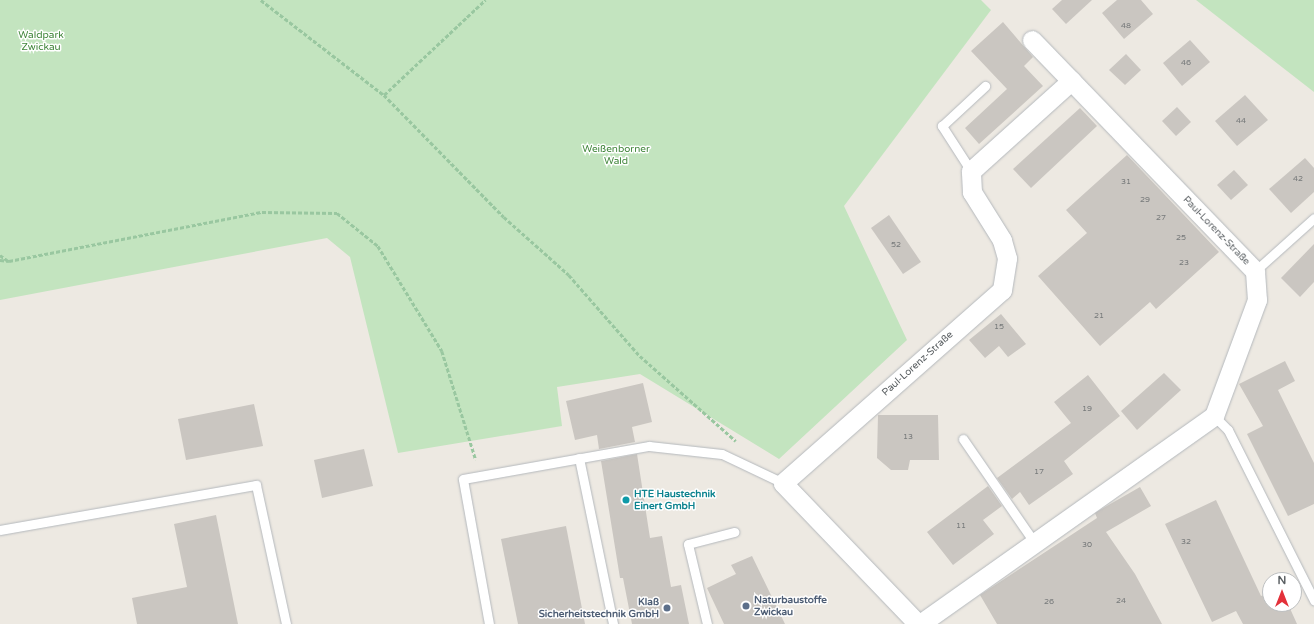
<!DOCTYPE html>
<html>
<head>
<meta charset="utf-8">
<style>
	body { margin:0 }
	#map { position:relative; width:1314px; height:624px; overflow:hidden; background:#ede9e2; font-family:"Varela Round",sans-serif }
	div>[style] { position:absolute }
	.green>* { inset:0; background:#c3e4bf }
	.building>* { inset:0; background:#cac6c1 }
	.path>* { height:2.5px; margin-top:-1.25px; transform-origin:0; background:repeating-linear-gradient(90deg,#99c7a0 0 4px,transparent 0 6px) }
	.roads { filter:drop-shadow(0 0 1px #b4b8bc) drop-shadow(0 0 1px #b4b8bc) }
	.lane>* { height:9px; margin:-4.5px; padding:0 4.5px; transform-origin:4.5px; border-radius:4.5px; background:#fff }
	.street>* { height:19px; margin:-9.5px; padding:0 9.5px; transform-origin:9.5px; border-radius:9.5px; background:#fff }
	.dots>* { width:11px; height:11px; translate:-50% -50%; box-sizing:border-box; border:2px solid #fff; border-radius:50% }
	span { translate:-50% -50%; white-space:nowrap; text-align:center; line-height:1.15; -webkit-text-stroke:3px #fff; paint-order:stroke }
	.number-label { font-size:8px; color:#76797a }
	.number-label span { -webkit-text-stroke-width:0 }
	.park-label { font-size:10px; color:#3e8438 }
	.street-label { font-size:10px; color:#5a5f62 }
	.culture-label { font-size:10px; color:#0d838f; font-weight:700 }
	.left { translate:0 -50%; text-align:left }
	.service-label { font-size:10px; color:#4e5e75; font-weight:700 }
	.right { translate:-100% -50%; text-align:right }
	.north { position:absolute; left:1262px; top:572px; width:40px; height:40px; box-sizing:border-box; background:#fff; border:1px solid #bdbfc0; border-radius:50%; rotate:0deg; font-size:11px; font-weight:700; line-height:16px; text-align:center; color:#5a5f62 }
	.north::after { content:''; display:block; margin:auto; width:14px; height:18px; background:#e3313a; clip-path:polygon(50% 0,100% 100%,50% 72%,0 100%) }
</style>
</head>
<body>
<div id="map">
	<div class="green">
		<i style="clip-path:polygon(0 0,981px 0,991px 10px,844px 206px,907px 340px,779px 459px,640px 374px,557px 387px,562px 426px,398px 453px,350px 257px,327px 238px,0 300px)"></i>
		<i style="clip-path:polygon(1196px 0,1314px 0,1314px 92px)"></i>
	</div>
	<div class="building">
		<i style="clip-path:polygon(1062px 0,1092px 0,1066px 24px,1052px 9px)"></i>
		<i style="clip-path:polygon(1117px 0,1141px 0,1153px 14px,1124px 39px,1102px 13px)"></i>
		<i style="clip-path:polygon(1003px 22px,1033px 57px,1024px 66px,1043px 86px,979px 144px,965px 128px,1007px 89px,971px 51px)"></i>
		<i style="clip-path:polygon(1190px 40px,1210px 62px,1182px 86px,1163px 63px)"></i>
		<i style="clip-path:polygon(1126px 54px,1141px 70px,1125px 85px,1109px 70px)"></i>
		<i style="clip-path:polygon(1245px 95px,1268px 120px,1237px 146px,1215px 121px)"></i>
		<i style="clip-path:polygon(1177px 107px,1191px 122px,1176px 136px,1162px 121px)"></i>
		<i style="clip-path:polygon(1080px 108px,1097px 126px,1031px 188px,1013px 169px)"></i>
		<i style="clip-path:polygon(1127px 155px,1219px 252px,1156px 309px,1150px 302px,1100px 346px,1038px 276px,1087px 233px,1066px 210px)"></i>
		<i style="clip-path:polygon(1305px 158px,1314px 168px,1314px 192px,1291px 213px,1269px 189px)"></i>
		<i style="clip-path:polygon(1234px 170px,1248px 185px,1231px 200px,1217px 185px)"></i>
		<i style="clip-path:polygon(889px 215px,921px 262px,903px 274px,871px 228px)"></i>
		<i style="clip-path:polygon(1314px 244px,1314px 282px,1300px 297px,1281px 278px)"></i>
		<i style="clip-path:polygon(1001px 314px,1026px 344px,1008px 357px,999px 346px,985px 358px,969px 340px)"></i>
		<i style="clip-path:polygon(1285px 361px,1295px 381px,1278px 390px,1314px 463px,1314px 504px,1288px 516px,1247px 434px,1263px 426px,1239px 384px)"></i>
		<i style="clip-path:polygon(1164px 373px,1181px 390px,1137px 430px,1121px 411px)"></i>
		<i style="clip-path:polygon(1088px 375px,1120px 416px,1064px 461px,1073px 474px,1029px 505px,1020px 492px,1012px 499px,997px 478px,1071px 423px,1054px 402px)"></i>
		<i style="clip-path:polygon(643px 383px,652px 422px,632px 427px,635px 442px,599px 449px,597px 435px,575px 440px,566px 401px)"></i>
		<i style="clip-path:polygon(254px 404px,263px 446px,186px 460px,178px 419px)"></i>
		<i style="clip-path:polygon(878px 415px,938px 415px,939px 460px,910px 460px,908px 470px,891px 470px,877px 458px)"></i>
		<i style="clip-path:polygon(364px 449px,373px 486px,322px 498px,314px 460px)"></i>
		<i style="clip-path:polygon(637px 454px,650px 538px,662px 536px,671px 587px,681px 585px,689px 624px,632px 624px,623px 578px,620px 578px,601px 461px)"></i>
		<i style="clip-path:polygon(988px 486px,1002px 506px,983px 520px,994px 534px,953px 565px,927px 532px)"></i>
		<i style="clip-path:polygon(1140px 487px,1151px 506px,1106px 532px,1135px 574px,1162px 624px,997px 624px,980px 595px,1097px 518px,1095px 513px,1105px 507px)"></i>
		<i style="clip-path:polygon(1216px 500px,1261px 596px,1270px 592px,1270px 604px,1288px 604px,1297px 624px,1243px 624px,1236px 611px,1212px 622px,1165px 524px)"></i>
		<i style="clip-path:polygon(216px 515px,238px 624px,137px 624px,132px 598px,187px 587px,174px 524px)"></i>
		<i style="clip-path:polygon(566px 526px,585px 624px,518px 624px,501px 539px)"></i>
		<i style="clip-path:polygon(752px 556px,785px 624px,724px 624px,707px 588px,736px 574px,731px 565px)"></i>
	</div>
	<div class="path">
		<i style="left:261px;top:0;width:155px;rotate:37.7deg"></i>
		<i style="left:384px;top:95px;width:171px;rotate:45.5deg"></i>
		<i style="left:504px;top:217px;width:87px;rotate:41.7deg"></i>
		<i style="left:569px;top:275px;width:108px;rotate:48.8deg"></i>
		<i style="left:640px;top:356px;width:128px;rotate:41.5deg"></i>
		<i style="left:384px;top:95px;width:139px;rotate:-43.2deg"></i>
		<i style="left:0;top:255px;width:9px;rotate:36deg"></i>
		<i style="left:0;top:260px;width:9px;rotate:6deg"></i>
		<i style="left:9px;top:261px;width:258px;rotate:-11deg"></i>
		<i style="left:262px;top:212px;width:75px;rotate:0.8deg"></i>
		<i style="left:337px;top:213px;width:53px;rotate:38.8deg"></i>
		<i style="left:378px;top:246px;width:123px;rotate:58.6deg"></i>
		<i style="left:442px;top:351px;width:114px;rotate:72.7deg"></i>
	</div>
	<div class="roads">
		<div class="lane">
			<i style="left:971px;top:171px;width:54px;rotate:-122.8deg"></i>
			<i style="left:942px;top:126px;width:59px;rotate:-42.9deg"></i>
			<i style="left:1255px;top:271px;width:79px;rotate:-41.9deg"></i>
			<i style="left:1214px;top:416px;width:20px;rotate:45deg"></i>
			<i style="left:1228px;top:430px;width:191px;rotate:63.2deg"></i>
			<i style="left:963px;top:439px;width:125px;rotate:55.4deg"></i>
			<i style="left:579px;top:458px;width:169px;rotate:78.4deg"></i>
			<i style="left:0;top:530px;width:260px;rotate:-10deg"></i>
			<i style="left:256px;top:485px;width:142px;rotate:77.8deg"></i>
			<i style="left:489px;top:624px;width:147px;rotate:-100.2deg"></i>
			<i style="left:463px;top:479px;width:189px;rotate:-10.1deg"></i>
			<i style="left:649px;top:446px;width:73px;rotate:6.3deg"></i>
			<i style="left:722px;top:454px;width:68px;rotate:25.4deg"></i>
			<i style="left:707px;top:624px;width:82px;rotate:-103.4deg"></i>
			<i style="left:688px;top:544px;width:48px;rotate:-14.6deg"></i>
		</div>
		<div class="street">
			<i style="left:918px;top:624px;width:195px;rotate:-133.8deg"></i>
			<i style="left:783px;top:483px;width:292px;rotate:-41.4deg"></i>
			<i style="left:1002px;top:290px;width:32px;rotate:-81deg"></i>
			<i style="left:1007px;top:258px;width:19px;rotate:-106deg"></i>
			<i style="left:1002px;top:240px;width:57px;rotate:-122deg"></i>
			<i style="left:972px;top:192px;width:21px;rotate:-93deg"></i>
			<i style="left:971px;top:171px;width:135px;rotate:-42deg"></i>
			<i style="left:920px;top:624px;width:360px;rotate:-35.3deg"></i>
			<i style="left:1214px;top:416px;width:124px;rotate:-69.7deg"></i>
			<i style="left:1257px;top:300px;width:29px;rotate:-94deg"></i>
			<i style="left:1255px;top:271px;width:321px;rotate:-134deg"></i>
		</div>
	</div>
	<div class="dots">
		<i style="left:626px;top:500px;background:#0f9aa8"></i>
		<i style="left:746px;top:606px;background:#5c6f8a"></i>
		<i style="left:667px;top:608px;background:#5c6f8a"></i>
	</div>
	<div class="number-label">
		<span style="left:1126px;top:26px">48</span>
		<span style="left:1186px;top:63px">46</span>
		<span style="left:1241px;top:121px">44</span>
		<span style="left:1298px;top:179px">42</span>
		<span style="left:1126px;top:182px">31</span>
		<span style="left:1145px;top:200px">29</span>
		<span style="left:1161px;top:218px">27</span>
		<span style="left:1181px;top:238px">25</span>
		<span style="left:896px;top:245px">52</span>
		<span style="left:1184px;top:263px">23</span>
		<span style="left:1099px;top:316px">21</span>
		<span style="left:999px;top:327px">15</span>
		<span style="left:1087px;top:409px">19</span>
		<span style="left:908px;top:437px">13</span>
		<span style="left:1039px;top:472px">17</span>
		<span style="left:961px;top:526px">11</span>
		<span style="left:1186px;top:542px">32</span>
		<span style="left:1087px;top:545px">30</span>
		<span style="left:1121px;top:601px">24</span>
		<span style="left:1049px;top:602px">26</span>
	</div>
	<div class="park-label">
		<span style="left:41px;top:41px">Waldpark<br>Zwickau</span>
		<span style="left:616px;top:155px">Weißenborner<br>Wald</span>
	</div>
	<div class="street-label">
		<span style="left:1216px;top:231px;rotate:46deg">Paul-Lorenz-Straße</span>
		<span style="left:918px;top:364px;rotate:-42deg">Paul-Lorenz-Straße</span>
	</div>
	<div class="culture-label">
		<span class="left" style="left:634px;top:500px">HTE Haustechnik<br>Einert GmbH</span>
	</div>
	<div class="service-label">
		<span class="left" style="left:754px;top:606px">Naturbaustoffe<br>Zwickau</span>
		<span class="right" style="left:659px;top:608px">Klaß<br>Sicherheitstechnik GmbH</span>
	</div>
	<div class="north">N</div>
</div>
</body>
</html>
